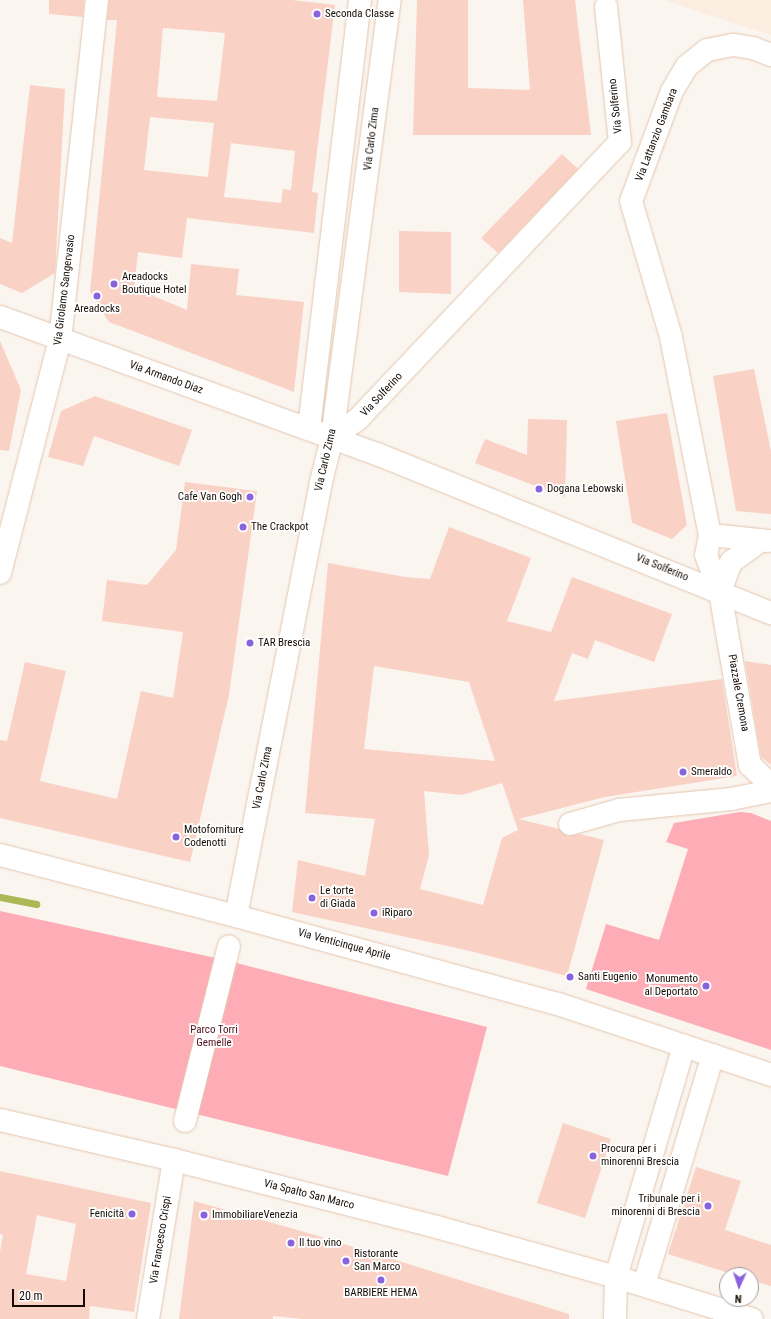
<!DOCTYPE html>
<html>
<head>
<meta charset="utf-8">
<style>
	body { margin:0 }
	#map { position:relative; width:771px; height:1319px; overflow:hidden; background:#fbf5f0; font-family:"Roboto Condensed",sans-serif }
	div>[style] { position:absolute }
	.built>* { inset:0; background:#fbede0 }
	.green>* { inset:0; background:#feadb6 }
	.stream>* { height:7px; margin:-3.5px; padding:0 3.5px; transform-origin:3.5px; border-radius:3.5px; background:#acb756 }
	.building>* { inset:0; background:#fad1c5 }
	.roads { filter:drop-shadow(0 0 1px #e3c6ad) drop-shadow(0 0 1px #e3c6ad) }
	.minor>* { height:22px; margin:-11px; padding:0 11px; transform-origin:11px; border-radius:11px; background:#fff }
	.major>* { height:22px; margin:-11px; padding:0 11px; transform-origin:11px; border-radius:11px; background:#fff }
	.dots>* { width:11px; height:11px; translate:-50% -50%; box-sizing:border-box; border:2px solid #fff; border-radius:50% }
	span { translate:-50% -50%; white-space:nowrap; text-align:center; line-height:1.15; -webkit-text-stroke:3.5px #fff; paint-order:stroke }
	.poi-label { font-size:11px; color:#140b04 }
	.left { translate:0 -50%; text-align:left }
	.right { translate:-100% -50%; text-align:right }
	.street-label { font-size:11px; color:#140b04 }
	.park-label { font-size:11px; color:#4d101d }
	.north { position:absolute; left:719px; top:1267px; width:40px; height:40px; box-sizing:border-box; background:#fff; border:1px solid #a19d9b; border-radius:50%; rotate:183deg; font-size:11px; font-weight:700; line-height:16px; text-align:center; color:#140b04 }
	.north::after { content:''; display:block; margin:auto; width:14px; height:18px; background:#8962dd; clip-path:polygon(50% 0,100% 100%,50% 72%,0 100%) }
	.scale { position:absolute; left:12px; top:1289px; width:73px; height:18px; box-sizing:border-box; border:2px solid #140b04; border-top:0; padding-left:5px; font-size:12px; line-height:14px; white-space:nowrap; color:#140b04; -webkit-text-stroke:3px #fff; paint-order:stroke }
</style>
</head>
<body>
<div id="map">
	<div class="built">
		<i style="clip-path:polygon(664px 0,771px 0,771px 35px)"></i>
	</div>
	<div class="green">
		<i style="clip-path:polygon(740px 812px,751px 813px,771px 821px,771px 1050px,586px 989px,606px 924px,659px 940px,688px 849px,666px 842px,674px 823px)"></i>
		<i style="clip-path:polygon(0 911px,225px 960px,487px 1027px,448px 1176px,0 1066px)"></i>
	</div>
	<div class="stream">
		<i style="left:0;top:897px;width:37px;rotate:11deg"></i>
	</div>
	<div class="building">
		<i style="clip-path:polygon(49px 0,84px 0,83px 17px,49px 14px)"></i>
		<i style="clip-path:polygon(evenodd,109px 0,292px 0,335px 5px,312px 192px,318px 193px,314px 233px,187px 218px,182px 258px,138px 252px,134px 288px,187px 310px,191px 264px,239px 269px,236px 295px,304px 302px,294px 392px,109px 322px,90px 292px,117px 20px,107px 20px,109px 0,163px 28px,225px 33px,217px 101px,157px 97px,163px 28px,109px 0,150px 117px,214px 123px,208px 177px,144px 170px,150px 117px,109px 0,231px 143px,295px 151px,291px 190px,283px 189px,281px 203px,224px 197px,231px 143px)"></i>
		<i style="clip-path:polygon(417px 0,468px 0,468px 88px,530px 90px,523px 0,575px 0,591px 135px,413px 135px)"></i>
		<i style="clip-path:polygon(30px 85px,65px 89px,55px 273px,22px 293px,0 284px,0 238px,12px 243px)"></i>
		<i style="clip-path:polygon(562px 154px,578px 169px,498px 253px,481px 238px)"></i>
		<i style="clip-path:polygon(399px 231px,451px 232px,451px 294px,399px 292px)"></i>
		<i style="clip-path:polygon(0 341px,21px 390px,9px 451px,0 450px)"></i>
		<i style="clip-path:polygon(754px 369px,771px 451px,771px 514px,736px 511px,713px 376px)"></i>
		<i style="clip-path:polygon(95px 396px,192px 430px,179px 466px,94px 436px,83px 466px,48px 457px,61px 411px)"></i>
		<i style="clip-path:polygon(667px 413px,687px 525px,672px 539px,632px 523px,616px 421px)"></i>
		<i style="clip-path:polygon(528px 419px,567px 420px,565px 497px,475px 463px,485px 439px,527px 455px)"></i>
		<i style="clip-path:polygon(185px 482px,257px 491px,229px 695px,190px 862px,0 818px,0 740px,7px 741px,25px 662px,66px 671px,40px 781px,117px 799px,141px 691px,173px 698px,183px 632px,102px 621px,107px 580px,147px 585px,176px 550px)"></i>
		<i style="clip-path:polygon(evenodd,449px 527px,531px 558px,507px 621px,551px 632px,572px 577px,672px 614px,654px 662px,595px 640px,588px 659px,572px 653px,554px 701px,722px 679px,737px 776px,605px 797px,519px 819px,559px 829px,567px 836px,580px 834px,604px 840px,567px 976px,470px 951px,292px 912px,298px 860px,365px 876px,375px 819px,305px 813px,328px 563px,405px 577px,430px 579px,449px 527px,374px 666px,469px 682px,495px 761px,364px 749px,374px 666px,449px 527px,502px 783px,518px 830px,502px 838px,483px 905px,420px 889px,429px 855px,424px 791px,462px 795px,502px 783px)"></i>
		<i style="clip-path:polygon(745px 661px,771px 665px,771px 765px,761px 757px)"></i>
		<i style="clip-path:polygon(563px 1123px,611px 1139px,585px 1218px,537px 1203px)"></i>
		<i style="clip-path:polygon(696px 1167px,741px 1181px,725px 1230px,771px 1245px,771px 1286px,751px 1280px,751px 1275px,735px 1275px,668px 1254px)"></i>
		<i style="clip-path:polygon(evenodd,0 1171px,151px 1203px,134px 1312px,90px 1306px,89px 1319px,0 1319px,0 1252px,3px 1235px,0 1234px,0 1171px,37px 1215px,76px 1224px,66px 1281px,26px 1274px,37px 1215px)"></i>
		<i style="clip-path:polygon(194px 1201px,315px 1235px,569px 1314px,569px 1319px,303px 1319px,273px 1316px,273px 1319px,179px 1319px)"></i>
	</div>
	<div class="roads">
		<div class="minor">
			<i style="left:771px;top:55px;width:19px;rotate:-159deg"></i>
			<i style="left:753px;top:48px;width:20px;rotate:-171deg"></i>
			<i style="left:733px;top:45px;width:26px;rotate:169deg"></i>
			<i style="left:707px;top:50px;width:26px;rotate:141deg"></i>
			<i style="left:687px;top:66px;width:29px;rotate:121deg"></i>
			<i style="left:672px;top:91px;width:117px;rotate:110.4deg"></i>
			<i style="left:631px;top:201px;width:142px;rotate:73.6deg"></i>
			<i style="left:671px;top:337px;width:202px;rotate:78.9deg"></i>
			<i style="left:710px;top:535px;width:20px;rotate:101deg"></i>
			<i style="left:706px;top:555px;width:40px;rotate:69deg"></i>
			<i style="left:720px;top:592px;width:176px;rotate:80.2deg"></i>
			<i style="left:750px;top:765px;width:29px;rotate:44deg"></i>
			<i style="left:0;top:317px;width:401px;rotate:20deg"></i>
			<i style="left:377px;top:454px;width:425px;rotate:22deg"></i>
			<i style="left:309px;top:428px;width:431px;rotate:-83.2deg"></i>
			<i style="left:332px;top:438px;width:32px;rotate:-36deg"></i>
			<i style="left:358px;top:419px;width:381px;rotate:-46.6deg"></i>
			<i style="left:620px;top:142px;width:136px;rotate:-95.9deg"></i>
			<i style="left:710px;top:535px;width:59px;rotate:5.8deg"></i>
			<i style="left:0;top:573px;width:241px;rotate:-75.6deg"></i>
			<i style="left:60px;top:340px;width:342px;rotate:-83.8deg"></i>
			<i style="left:720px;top:592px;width:32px;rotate:-70deg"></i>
			<i style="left:731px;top:562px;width:37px;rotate:-36deg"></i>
			<i style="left:570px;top:824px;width:51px;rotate:-15.9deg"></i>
			<i style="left:619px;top:810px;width:113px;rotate:-5.6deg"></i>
			<i style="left:731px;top:799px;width:41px;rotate:-11.3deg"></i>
			<i style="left:236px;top:916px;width:438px;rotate:-78.9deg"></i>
			<i style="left:320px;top:486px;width:49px;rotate:-76deg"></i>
			<i style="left:332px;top:438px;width:442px;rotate:-82.5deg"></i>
			<i style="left:185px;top:1121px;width:180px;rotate:-75.9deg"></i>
			<i style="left:644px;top:1285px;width:240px;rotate:-73.3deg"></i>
			<i style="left:148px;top:1319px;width:161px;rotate:-80.7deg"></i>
			<i style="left:615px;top:1319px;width:42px;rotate:-88.6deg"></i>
			<i style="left:616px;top:1277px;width:241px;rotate:-73.6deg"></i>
		</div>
		<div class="major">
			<i style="left:0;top:855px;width:244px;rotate:14.5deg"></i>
			<i style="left:236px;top:916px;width:334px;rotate:15.3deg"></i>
			<i style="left:558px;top:1004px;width:225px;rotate:18.4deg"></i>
			<i style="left:0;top:1120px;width:179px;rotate:12.9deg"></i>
			<i style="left:174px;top:1160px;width:271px;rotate:14.3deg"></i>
			<i style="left:437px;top:1227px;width:186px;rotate:15.6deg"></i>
			<i style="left:616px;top:1277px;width:142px;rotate:17.2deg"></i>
		</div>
	</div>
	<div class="dots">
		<i style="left:317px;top:14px;background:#8962dd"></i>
		<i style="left:114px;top:284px;background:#8962dd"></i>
		<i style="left:97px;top:296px;background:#8962dd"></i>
		<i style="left:539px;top:489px;background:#8962dd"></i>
		<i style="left:250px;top:497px;background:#8962dd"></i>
		<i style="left:243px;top:527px;background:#8962dd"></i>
		<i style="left:250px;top:643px;background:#8962dd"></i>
		<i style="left:683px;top:772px;background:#8962dd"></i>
		<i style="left:176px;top:837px;background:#8962dd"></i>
		<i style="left:312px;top:898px;background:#8962dd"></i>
		<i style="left:374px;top:913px;background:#8962dd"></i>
		<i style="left:570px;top:977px;background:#8962dd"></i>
		<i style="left:706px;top:986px;background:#8962dd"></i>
		<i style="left:593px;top:1156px;background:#8962dd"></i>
		<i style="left:708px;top:1206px;background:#8962dd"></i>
		<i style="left:132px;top:1214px;background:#8962dd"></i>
		<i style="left:204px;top:1215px;background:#8962dd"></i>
		<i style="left:291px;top:1243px;background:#8962dd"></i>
		<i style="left:346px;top:1261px;background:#8962dd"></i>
		<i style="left:381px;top:1280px;background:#8962dd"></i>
	</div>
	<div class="poi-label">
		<span class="left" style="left:325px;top:14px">Seconda Classe</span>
		<span class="left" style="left:122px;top:284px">Areadocks<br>Boutique Hotel</span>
		<span style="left:97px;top:309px">Areadocks</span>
		<span class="left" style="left:547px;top:489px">Dogana Lebowski</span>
		<span class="right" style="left:242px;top:497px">Cafe Van Gogh</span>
		<span class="left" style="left:251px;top:527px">The Crackpot</span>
		<span class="left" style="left:258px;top:643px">TAR Brescia</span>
		<span class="left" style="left:691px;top:772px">Smeraldo</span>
		<span class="left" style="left:184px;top:837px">Motoforniture<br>Codenotti</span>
		<span class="left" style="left:320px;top:898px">Le torte<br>di Giada</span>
		<span class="left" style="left:382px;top:913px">iRiparo</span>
		<span class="left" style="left:578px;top:977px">Santi Eugenio</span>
		<span class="right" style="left:698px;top:986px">Monumento<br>al Deportato</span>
		<span class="left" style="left:601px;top:1156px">Procura per i<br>minorenni Brescia</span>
		<span class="right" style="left:700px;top:1206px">Tribunale per i<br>minorenni di Brescia</span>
		<span class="right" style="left:124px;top:1214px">Fenicità</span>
		<span class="left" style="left:212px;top:1215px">ImmobiliareVenezia</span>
		<span class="left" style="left:299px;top:1243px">Il tuo vino</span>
		<span class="left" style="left:354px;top:1261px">Ristorante<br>San Marco</span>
		<span style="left:381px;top:1293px">BARBIERE HEMA</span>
	</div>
	<div class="street-label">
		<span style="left:616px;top:106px;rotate:-96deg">Via Solferino</span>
		<span style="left:657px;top:135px;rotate:-69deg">Via Lattanzio Gambara</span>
		<span style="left:372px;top:139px;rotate:-83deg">Via Carlo Zima</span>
		<span style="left:65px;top:290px;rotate:-83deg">Via Girolamo Sangervasio</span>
		<span style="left:166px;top:378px;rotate:20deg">Via Armando Diaz</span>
		<span style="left:382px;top:395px;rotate:-47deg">Via Solferino</span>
		<span style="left:326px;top:460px;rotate:-77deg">Via Carlo Zima</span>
		<span style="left:662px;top:568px;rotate:22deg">Via Solferino</span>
		<span style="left:738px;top:693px;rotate:80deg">Piazzale Cremona</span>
		<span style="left:263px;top:778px;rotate:-79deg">Via Carlo Zima</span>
		<span style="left:344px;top:945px;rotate:15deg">Via Venticinque Aprile</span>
		<span style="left:309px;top:1195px;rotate:14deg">Via Spalto San Marco</span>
		<span style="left:161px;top:1240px;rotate:-81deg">Via Francesco Crispi</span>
	</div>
	<div class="park-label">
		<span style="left:214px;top:1037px">Parco Torri<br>Gemelle</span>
	</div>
	<div class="north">N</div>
	<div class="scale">20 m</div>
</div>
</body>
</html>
